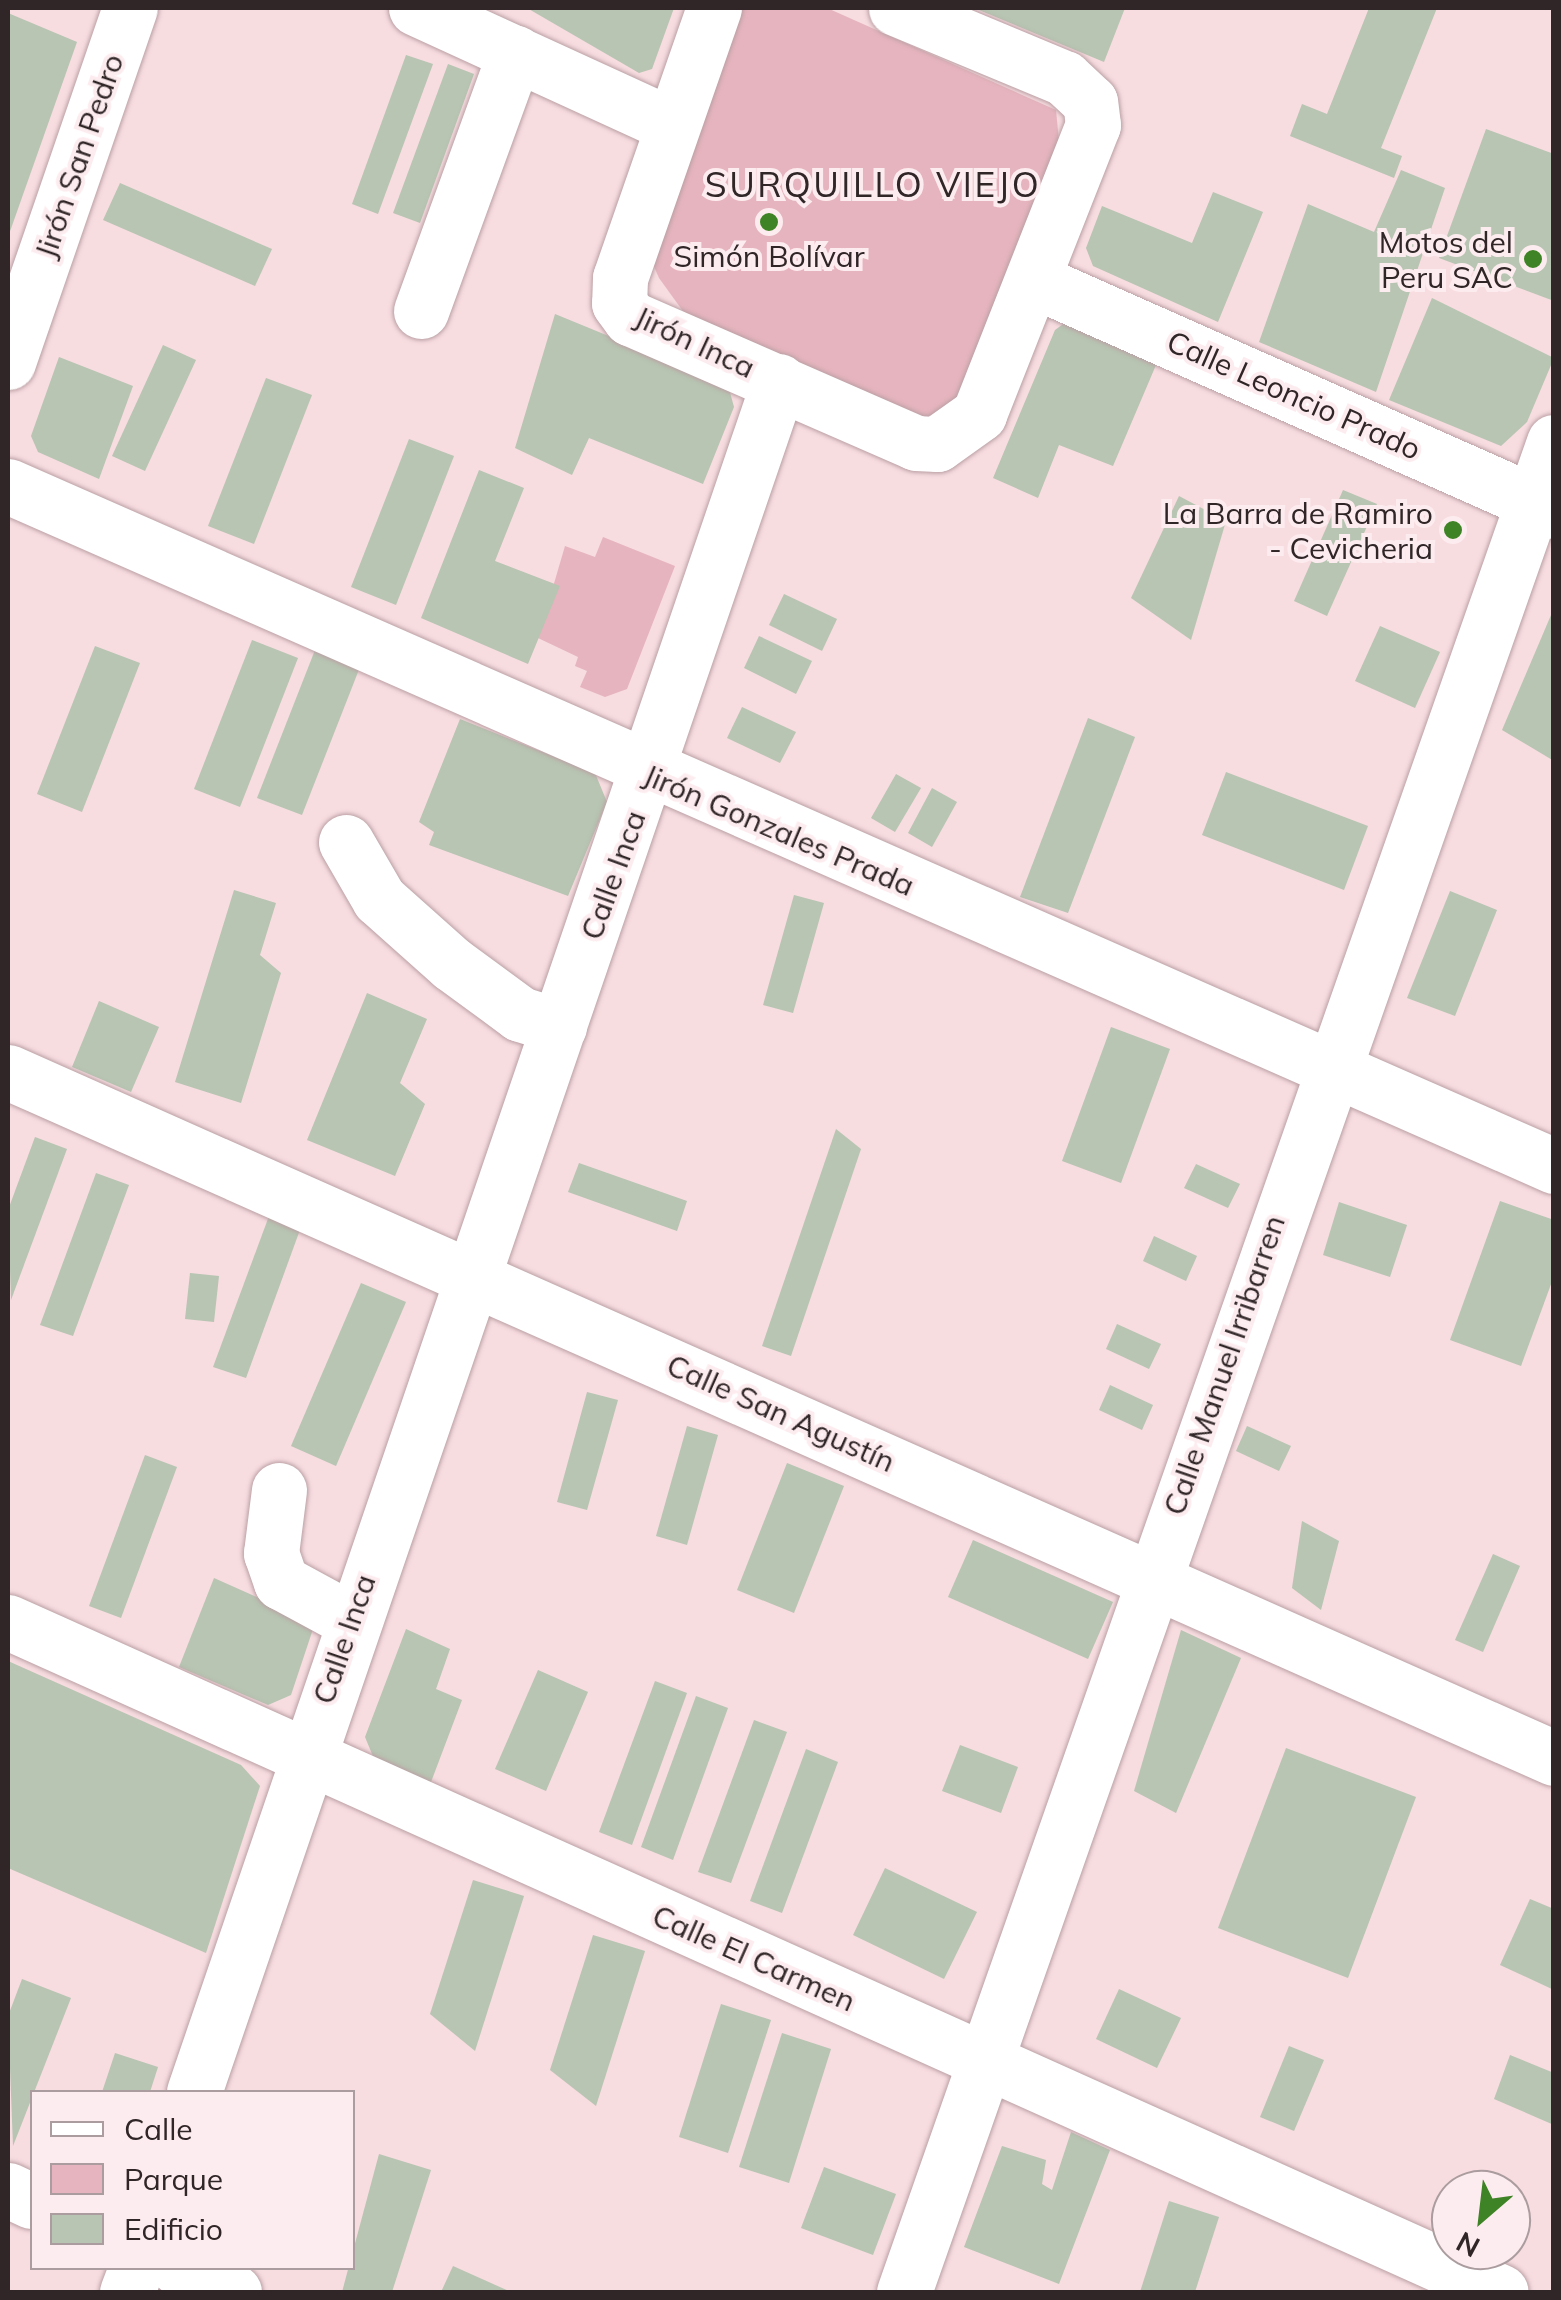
<!DOCTYPE html>
<html>
<head>
<meta charset="utf-8">
<style>
	body { margin:0 }
	#map { position:relative; width:1561px; height:2300px; overflow:hidden; background:#f7dce0; font-family:Mulish,sans-serif }
	div>[style] { position:absolute }
	.green>* { inset:0; background:#e6b4be }
	.building>* { inset:0; background:#b7c5b2 }
	.roads { filter:drop-shadow(0 0 2px #baa0a4) drop-shadow(0 0 2px #baa0a4) }
	.minor>* { height:55px; margin:-27.5px; padding:0 27.5px; transform-origin:27.5px; border-radius:27.5px; background:#fff }
	.dots>* { width:28px; height:28px; translate:-50% -50%; box-sizing:border-box; border:5px solid #fdecef; border-radius:50% }
	span { translate:-50% -50%; white-space:nowrap; text-align:center; line-height:1.15; -webkit-text-stroke:8px #fdecef; paint-order:stroke }
	.street-label { font-size:30px; color:#302627 }
	.poi-label { font-size:30px; color:#302627 }
	.right { translate:-100% -50%; text-align:right }
	.quarter-label { font-size:35px; color:#302627; letter-spacing:2.5px }
	.frame { position:absolute; inset:0; border:10px solid #302627; pointer-events:none }
	.legend { position:absolute; left:30px; top:2090px; width:325px; height:180px; box-sizing:border-box; background:#fdecef; border:2px solid #ab9d9f; margin:0; padding:12px 18px; list-style:none; font-size:30px; color:#302627 }
	.legend li { display:flex; align-items:center; gap:20px; height:50px }
	.legend b { width:50px; border:2px solid #ab9d9f }
	.north { position:absolute; left:1431px; top:2170px; width:100px; height:100px; box-sizing:border-box; background:#fdecef; border:2px solid #ab9d9f; border-radius:50%; rotate:208deg; font-size:28px; font-weight:700; line-height:40px; text-align:center; color:#302627 }
	.north::after { content:''; display:block; margin:auto; width:35px; height:45px; background:#3e8326; clip-path:polygon(50% 0,100% 100%,50% 72%,0 100%) }
</style>
</head>
<body>
<div id="map">
	<div class="green">
		<i style="clip-path:polygon(725px 8px,827px 8px,1056px 110px,1059px 141px,961px 395px,932px 415px,918px 418px,685px 314px,659px 278px,652px 262px)"></i>
		<i style="clip-path:polygon(603px 537px,675px 566px,627px 689px,605px 697px,580px 687px,587px 671px,575px 666px,578px 657px,538px 638px,565px 546px,595px 557px)"></i>
	</div>
	<div class="building">
		<i style="clip-path:polygon(527px 8px,674px 8px,652px 69px,639px 73px)"></i>
		<i style="clip-path:polygon(974px 8px,1125px 8px,1104px 62px)"></i>
		<i style="clip-path:polygon(1369px 8px,1437px 8px,1381px 148px,1402px 156px,1394px 178px,1290px 136px,1302px 104px,1327px 114px)"></i>
		<i style="clip-path:polygon(8px 13px,77px 42px,8px 237px)"></i>
		<i style="clip-path:polygon(406px 55px,433px 64px,378px 214px,352px 204px)"></i>
		<i style="clip-path:polygon(448px 64px,474px 74px,420px 223px,393px 213px)"></i>
		<i style="clip-path:polygon(1486px 129px,1554px 154px,1554px 301px,1439px 258px)"></i>
		<i style="clip-path:polygon(1401px 170px,1445px 188px,1376px 392px,1259px 342px,1308px 204px,1374px 232px)"></i>
		<i style="clip-path:polygon(120px 183px,272px 249px,255px 286px,103px 220px)"></i>
		<i style="clip-path:polygon(1213px 192px,1263px 212px,1218px 322px,1093px 266px,1086px 248px,1102px 206px,1192px 243px)"></i>
		<i style="clip-path:polygon(1432px 298px,1554px 358px,1527px 422px,1501px 446px,1389px 400px)"></i>
		<i style="clip-path:polygon(555px 314px,728px 385px,734px 407px,703px 484px,589px 438px,572px 475px,515px 448px)"></i>
		<i style="clip-path:polygon(1070px 319px,1159px 358px,1113px 466px,1059px 445px,1038px 498px,993px 478px,1055px 330px)"></i>
		<i style="clip-path:polygon(163px 345px,196px 360px,145px 471px,112px 456px)"></i>
		<i style="clip-path:polygon(59px 357px,133px 386px,99px 479px,38px 452px,31px 436px)"></i>
		<i style="clip-path:polygon(266px 378px,312px 395px,254px 544px,208px 526px)"></i>
		<i style="clip-path:polygon(409px 439px,454px 456px,396px 605px,351px 587px)"></i>
		<i style="clip-path:polygon(479px 470px,524px 488px,495px 561px,560px 586px,528px 664px,421px 618px)"></i>
		<i style="clip-path:polygon(1343px 490px,1377px 504px,1327px 616px,1294px 601px)"></i>
		<i style="clip-path:polygon(1179px 496px,1226px 521px,1191px 640px,1131px 598px)"></i>
		<i style="clip-path:polygon(784px 594px,837px 619px,822px 651px,769px 625px)"></i>
		<i style="clip-path:polygon(1554px 608px,1554px 761px,1502px 730px)"></i>
		<i style="clip-path:polygon(1380px 626px,1440px 652px,1415px 708px,1355px 681px)"></i>
		<i style="clip-path:polygon(759px 636px,812px 661px,796px 694px,744px 668px)"></i>
		<i style="clip-path:polygon(252px 640px,298px 658px,240px 807px,194px 789px)"></i>
		<i style="clip-path:polygon(95px 646px,140px 663px,82px 812px,37px 794px)"></i>
		<i style="clip-path:polygon(315px 650px,360px 667px,302px 815px,257px 798px)"></i>
		<i style="clip-path:polygon(742px 707px,796px 732px,780px 763px,727px 738px)"></i>
		<i style="clip-path:polygon(1088px 718px,1135px 737px,1068px 913px,1020px 897px)"></i>
		<i style="clip-path:polygon(460px 719px,595px 773px,607px 802px,568px 896px,429px 845px,434px 832px,419px 822px)"></i>
		<i style="clip-path:polygon(1226px 772px,1368px 826px,1344px 890px,1202px 835px)"></i>
		<i style="clip-path:polygon(896px 774px,921px 788px,895px 832px,871px 818px)"></i>
		<i style="clip-path:polygon(932px 788px,957px 802px,932px 847px,908px 833px)"></i>
		<i style="clip-path:polygon(234px 890px,276px 903px,260px 955px,281px 973px,241px 1103px,175px 1082px)"></i>
		<i style="clip-path:polygon(1450px 891px,1497px 910px,1455px 1016px,1407px 998px)"></i>
		<i style="clip-path:polygon(794px 895px,824px 903px,793px 1013px,763px 1005px)"></i>
		<i style="clip-path:polygon(367px 993px,427px 1019px,400px 1083px,425px 1104px,395px 1176px,307px 1140px)"></i>
		<i style="clip-path:polygon(99px 1001px,159px 1027px,131px 1092px,72px 1067px)"></i>
		<i style="clip-path:polygon(1111px 1027px,1170px 1049px,1121px 1183px,1062px 1161px)"></i>
		<i style="clip-path:polygon(836px 1129px,861px 1149px,791px 1356px,762px 1346px)"></i>
		<i style="clip-path:polygon(35px 1137px,67px 1149px,11px 1300px,8px 1210px)"></i>
		<i style="clip-path:polygon(579px 1163px,687px 1201px,677px 1231px,568px 1192px)"></i>
		<i style="clip-path:polygon(1196px 1164px,1240px 1184px,1228px 1208px,1184px 1188px)"></i>
		<i style="clip-path:polygon(96px 1173px,129px 1185px,73px 1336px,40px 1325px)"></i>
		<i style="clip-path:polygon(1500px 1201px,1554px 1220px,1554px 1276px,1521px 1366px,1450px 1340px)"></i>
		<i style="clip-path:polygon(1339px 1202px,1407px 1225px,1390px 1277px,1323px 1255px)"></i>
		<i style="clip-path:polygon(269px 1216px,301px 1227px,246px 1378px,213px 1367px)"></i>
		<i style="clip-path:polygon(1154px 1236px,1197px 1256px,1186px 1281px,1143px 1261px)"></i>
		<i style="clip-path:polygon(190px 1273px,219px 1276px,214px 1322px,185px 1319px)"></i>
		<i style="clip-path:polygon(361px 1283px,406px 1302px,336px 1466px,291px 1446px)"></i>
		<i style="clip-path:polygon(1117px 1324px,1161px 1344px,1149px 1369px,1106px 1349px)"></i>
		<i style="clip-path:polygon(1110px 1385px,1153px 1405px,1142px 1430px,1099px 1410px)"></i>
		<i style="clip-path:polygon(587px 1392px,618px 1400px,587px 1510px,557px 1502px)"></i>
		<i style="clip-path:polygon(687px 1426px,718px 1435px,687px 1545px,656px 1536px)"></i>
		<i style="clip-path:polygon(1247px 1426px,1291px 1446px,1279px 1471px,1236px 1451px)"></i>
		<i style="clip-path:polygon(145px 1455px,177px 1467px,121px 1618px,89px 1606px)"></i>
		<i style="clip-path:polygon(787px 1463px,844px 1486px,794px 1613px,737px 1590px)"></i>
		<i style="clip-path:polygon(1302px 1521px,1339px 1541px,1321px 1610px,1292px 1588px)"></i>
		<i style="clip-path:polygon(973px 1540px,1113px 1602px,1088px 1659px,948px 1597px)"></i>
		<i style="clip-path:polygon(1493px 1554px,1520px 1566px,1483px 1652px,1455px 1640px)"></i>
		<i style="clip-path:polygon(214px 1578px,315px 1623px,291px 1695px,268px 1705px,179px 1667px)"></i>
		<i style="clip-path:polygon(406px 1629px,450px 1649px,436px 1689px,462px 1700px,428px 1790px,377px 1766px,365px 1737px)"></i>
		<i style="clip-path:polygon(1181px 1630px,1241px 1658px,1176px 1813px,1134px 1791px)"></i>
		<i style="clip-path:polygon(8px 1661px,241px 1765px,260px 1786px,206px 1953px,8px 1868px)"></i>
		<i style="clip-path:polygon(538px 1670px,588px 1692px,546px 1791px,495px 1769px)"></i>
		<i style="clip-path:polygon(655px 1681px,687px 1693px,632px 1845px,599px 1832px)"></i>
		<i style="clip-path:polygon(696px 1696px,728px 1708px,673px 1860px,641px 1847px)"></i>
		<i style="clip-path:polygon(754px 1720px,787px 1732px,731px 1883px,698px 1872px)"></i>
		<i style="clip-path:polygon(960px 1745px,1018px 1767px,1001px 1813px,942px 1791px)"></i>
		<i style="clip-path:polygon(1286px 1748px,1416px 1797px,1348px 1978px,1218px 1928px)"></i>
		<i style="clip-path:polygon(806px 1749px,838px 1762px,782px 1913px,750px 1901px)"></i>
		<i style="clip-path:polygon(885px 1868px,977px 1912px,944px 1979px,853px 1935px)"></i>
		<i style="clip-path:polygon(473px 1880px,524px 1896px,475px 2051px,430px 2014px)"></i>
		<i style="clip-path:polygon(1530px 1899px,1554px 1909px,1554px 1990px,1500px 1965px)"></i>
		<i style="clip-path:polygon(593px 1935px,645px 1951px,596px 2106px,550px 2070px)"></i>
		<i style="clip-path:polygon(22px 1979px,71px 1998px,13px 2146px,8px 2016px)"></i>
		<i style="clip-path:polygon(1119px 1989px,1181px 2018px,1157px 2068px,1096px 2039px)"></i>
		<i style="clip-path:polygon(721px 2004px,771px 2020px,728px 2153px,679px 2137px)"></i>
		<i style="clip-path:polygon(782px 2033px,831px 2049px,789px 2183px,739px 2167px)"></i>
		<i style="clip-path:polygon(1289px 2046px,1324px 2060px,1294px 2131px,1260px 2117px)"></i>
		<i style="clip-path:polygon(115px 2053px,158px 2067px,150px 2092px,102px 2092px)"></i>
		<i style="clip-path:polygon(1510px 2055px,1554px 2073px,1554px 2125px,1494px 2099px)"></i>
		<i style="clip-path:polygon(1071px 2132px,1110px 2150px,1059px 2284px,964px 2247px,1002px 2146px,1046px 2160px,1042px 2184px,1052px 2190px)"></i>
		<i style="clip-path:polygon(379px 2154px,431px 2170px,392px 2292px,342px 2292px)"></i>
		<i style="clip-path:polygon(824px 2167px,896px 2194px,873px 2255px,801px 2228px)"></i>
		<i style="clip-path:polygon(1169px 2201px,1219px 2217px,1195px 2292px,1140px 2292px)"></i>
		<i style="clip-path:polygon(453px 2266px,511px 2292px,441px 2292px)"></i>
	</div>
	<div class="roads">
		<div class="minor">
			<i style="left:416px;top:8px;width:281px;rotate:24.6deg"></i>
			<i style="left:714px;top:8px;width:286px;rotate:109.2deg"></i>
			<i style="left:620px;top:278px;width:25px;rotate:92deg"></i>
			<i style="left:619px;top:303px;width:19px;rotate:54deg"></i>
			<i style="left:630px;top:318px;width:312px;rotate:23.6deg"></i>
			<i style="left:916px;top:443px;width:21px;rotate:3deg"></i>
			<i style="left:937px;top:444px;width:52px;rotate:-35.5deg"></i>
			<i style="left:979px;top:414px;width:311px;rotate:-68.5deg"></i>
			<i style="left:1093px;top:125px;width:23px;rotate:-97deg"></i>
			<i style="left:1090px;top:102px;width:35px;rotate:-137deg"></i>
			<i style="left:1064px;top:78px;width:182px;rotate:-157.4deg"></i>
			<i style="left:1033px;top:280px;width:570px;rotate:23.91deg"></i>
			<i style="left:421px;top:311px;width:275px;rotate:-70deg"></i>
			<i style="left:8px;top:362px;width:374px;rotate:-71deg"></i>
			<i style="left:8px;top:486px;width:1689px;rotate:23.74deg"></i>
			<i style="left:346px;top:842px;width:66px;rotate:59.9deg"></i>
			<i style="left:379px;top:899px;width:98px;rotate:41.7deg"></i>
			<i style="left:452px;top:964px;width:84px;rotate:36.3deg"></i>
			<i style="left:520px;top:1014px;width:41px;rotate:17.1deg"></i>
			<i style="left:8px;top:1072px;width:1691px;rotate:23.93deg"></i>
			<i style="left:279px;top:1490px;width:64px;rotate:97.2deg"></i>
			<i style="left:271px;top:1553px;width:31px;rotate:71deg"></i>
			<i style="left:281px;top:1582px;width:80px;rotate:28.5deg"></i>
			<i style="left:8px;top:1622px;width:1636px;rotate:24.17deg"></i>
			<i style="left:194px;top:2092px;width:1808px;rotate:-71.12deg"></i>
			<i style="left:8px;top:2190px;width:26px;rotate:25deg"></i>
			<i style="left:178px;top:2268px;width:61px;rotate:23.2deg"></i>
			<i style="left:127px;top:2292px;width:26px;rotate:-69deg"></i>
			<i style="left:904px;top:2292px;width:1961px;rotate:-70.64deg"></i>
		</div>
	</div>
	<div class="dots">
		<i style="left:769px;top:222px;background:#3e8326"></i>
		<i style="left:1533px;top:259px;background:#3e8326"></i>
		<i style="left:1453px;top:530px;background:#3e8326"></i>
	</div>
	<div class="street-label">
		<span style="left:79px;top:156px;rotate:-71deg">Jirón San Pedro</span>
		<span style="left:695px;top:342px;rotate:25deg">Jirón Inca</span>
		<span style="left:1294px;top:395px;rotate:24deg">Calle Leoncio Prado</span>
		<span style="left:779px;top:830px;rotate:23deg">Jirón Gonzales Prada</span>
		<span style="left:613px;top:875px;rotate:-70deg">Calle Inca</span>
		<span style="left:1224px;top:1365px;rotate:-71deg">Calle Manuel Irribarren</span>
		<span style="left:781px;top:1413px;rotate:24deg">Calle San Agustín</span>
		<span style="left:344px;top:1639px;rotate:-71deg">Calle Inca</span>
		<span style="left:754px;top:1958px;rotate:24deg">Calle El Carmen</span>
	</div>
	<div class="poi-label">
		<span class="right" style="left:1513px;top:259px">Motos del<br>Peru SAC</span>
		<span style="left:769px;top:256px">Simón Bolívar</span>
		<span class="right" style="left:1433px;top:530px">La Barra de Ramiro<br>- Cevicheria</span>
	</div>
	<div class="quarter-label">
		<span style="left:873px;top:184px">SURQUILLO VIEJO</span>
	</div>
	<div class="frame"></div>
	<ul class="legend">
	<li><b style="height:12px;background:#fff"></b>Calle</li>
	<li><b style="height:28px;background:#e6b4be"></b>Parque</li>
	<li><b style="height:28px;background:#b7c5b2"></b>Edificio</li>
	</ul>
	<div class="north">N</div>
</div>
</body>
</html>
